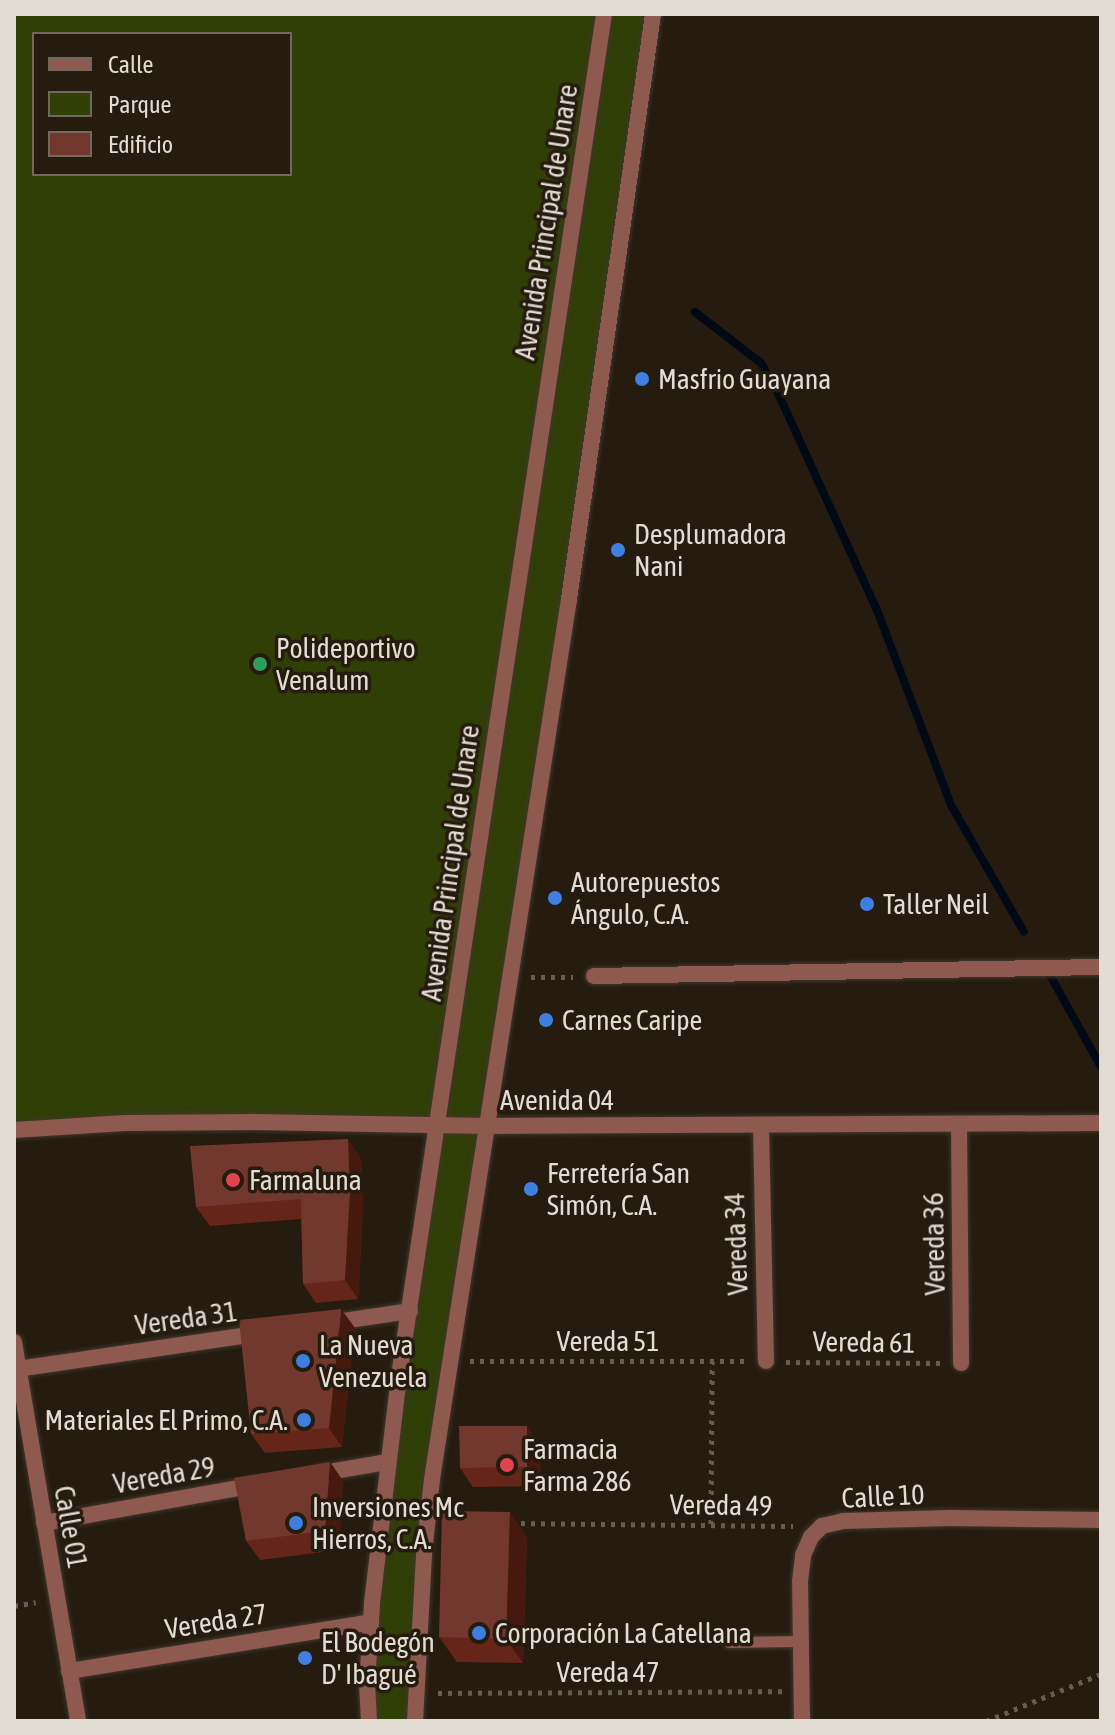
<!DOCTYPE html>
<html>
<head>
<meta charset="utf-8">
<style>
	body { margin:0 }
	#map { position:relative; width:1115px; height:1735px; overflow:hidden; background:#251b0f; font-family:"Asap Condensed",sans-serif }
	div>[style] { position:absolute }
	.green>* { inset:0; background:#303f06 }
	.stream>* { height:8px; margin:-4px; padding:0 4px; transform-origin:4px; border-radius:4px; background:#000916 }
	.path>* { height:5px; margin-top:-2.5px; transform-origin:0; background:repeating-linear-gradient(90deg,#655c52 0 4px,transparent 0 10px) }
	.roads { filter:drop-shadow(0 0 2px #40362b) drop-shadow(0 0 2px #40362b) }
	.service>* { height:11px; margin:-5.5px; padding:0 5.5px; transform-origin:5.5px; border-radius:5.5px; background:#8e594f }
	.pedestrian>* { height:16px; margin:-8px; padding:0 8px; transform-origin:8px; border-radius:8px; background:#8e594f }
	.minor>* { height:16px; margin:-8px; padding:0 8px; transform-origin:8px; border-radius:8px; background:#8e594f }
	.tertiary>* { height:16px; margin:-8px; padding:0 8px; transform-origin:8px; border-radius:8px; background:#8e594f }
	.wall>* { inset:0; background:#652519 }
	.shaded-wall>* { inset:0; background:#45190d }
	.building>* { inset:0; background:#72382d }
	.dots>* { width:22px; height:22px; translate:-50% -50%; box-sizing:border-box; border:4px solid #251b0f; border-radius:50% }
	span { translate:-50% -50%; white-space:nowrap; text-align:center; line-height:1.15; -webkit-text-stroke:7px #251b0f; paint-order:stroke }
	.street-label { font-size:28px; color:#e3dcd4 }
	.poi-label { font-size:28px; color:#e3dcd4 }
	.left { translate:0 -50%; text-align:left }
	.right { translate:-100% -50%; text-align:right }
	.frame { position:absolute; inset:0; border:16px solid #e3dcd4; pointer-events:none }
	.legend { position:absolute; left:32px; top:32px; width:260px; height:144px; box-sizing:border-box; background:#251b0f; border:2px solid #71685e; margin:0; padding:10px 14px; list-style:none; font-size:24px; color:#e3dcd4 }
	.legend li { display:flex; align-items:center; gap:16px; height:40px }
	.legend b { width:40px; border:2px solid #71685e }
</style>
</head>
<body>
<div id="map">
	<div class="green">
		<i style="clip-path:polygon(evenodd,14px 14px,653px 14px,454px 1336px,415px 1721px,369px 1721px,367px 1685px,438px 1126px,14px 1130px,14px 14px,34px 34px,290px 34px,290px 174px,34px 174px,34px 34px)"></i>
	</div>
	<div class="stream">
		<i style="left:695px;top:312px;width:83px;rotate:37.7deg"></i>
		<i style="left:761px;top:363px;width:34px;rotate:60deg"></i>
		<i style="left:778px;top:393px;width:239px;rotate:65.5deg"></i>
		<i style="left:877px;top:610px;width:209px;rotate:69.2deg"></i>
		<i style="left:951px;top:805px;width:146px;rotate:60.1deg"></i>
		<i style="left:1051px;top:977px;width:103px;rotate:60.9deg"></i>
	</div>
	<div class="path">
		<i style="left:531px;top:977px;width:42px"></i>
		<i style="left:470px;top:1361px;width:278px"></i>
		<i style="left:786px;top:1362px;width:154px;rotate:0.4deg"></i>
		<i style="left:511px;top:1523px;width:282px;rotate:0.6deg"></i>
		<i style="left:711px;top:1524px;width:163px;rotate:-89.6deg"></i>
		<i style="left:14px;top:1606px;width:22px;rotate:-10deg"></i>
		<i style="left:438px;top:1693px;width:346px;rotate:-0.3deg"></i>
		<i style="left:986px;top:1721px;width:124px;rotate:-22.2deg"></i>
	</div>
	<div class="roads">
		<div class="service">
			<i style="left:729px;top:1642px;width:70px;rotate:-0.8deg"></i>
		</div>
		<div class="pedestrian">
			<i style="left:329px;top:1323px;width:82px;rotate:-8.4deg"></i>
			<i style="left:18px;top:1369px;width:247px;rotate:-8.4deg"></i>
			<i style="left:317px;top:1474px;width:71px;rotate:-9.7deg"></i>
			<i style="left:44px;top:1523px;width:214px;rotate:-10.2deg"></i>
			<i style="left:69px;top:1671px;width:306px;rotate:-9.2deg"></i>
		</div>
		<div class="minor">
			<i style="left:594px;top:976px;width:507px;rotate:-1.02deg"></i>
			<i style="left:959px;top:1124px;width:239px;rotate:89.5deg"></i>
			<i style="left:761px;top:1125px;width:236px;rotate:88.8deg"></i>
			<i style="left:14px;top:1130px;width:111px;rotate:-3.6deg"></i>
			<i style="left:125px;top:1123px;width:129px;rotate:-0.4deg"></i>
			<i style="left:254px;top:1122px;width:235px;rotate:1deg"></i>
			<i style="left:489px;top:1126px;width:612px;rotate:-0.28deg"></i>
			<i style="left:14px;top:1342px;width:384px;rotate:80.4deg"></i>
			<i style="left:802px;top:1721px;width:140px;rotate:-90.8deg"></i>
			<i style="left:800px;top:1581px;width:26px;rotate:-83deg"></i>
			<i style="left:803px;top:1555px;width:20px;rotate:-66deg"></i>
			<i style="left:811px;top:1537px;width:16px;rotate:-45deg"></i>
			<i style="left:822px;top:1526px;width:22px;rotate:-13deg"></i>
			<i style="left:843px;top:1521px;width:107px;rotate:-1.6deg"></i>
			<i style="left:950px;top:1518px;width:151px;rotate:0.8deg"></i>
		</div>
		<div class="tertiary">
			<i style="left:369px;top:1721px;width:36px;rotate:-93deg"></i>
			<i style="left:367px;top:1685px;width:82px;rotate:-86.5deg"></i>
			<i style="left:372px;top:1603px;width:229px;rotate:-83.2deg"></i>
			<i style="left:399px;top:1376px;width:1377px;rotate:-81.44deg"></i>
			<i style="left:415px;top:1721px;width:168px;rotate:-86.9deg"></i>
			<i style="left:424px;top:1553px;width:74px;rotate:-83.8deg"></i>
			<i style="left:432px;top:1479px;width:891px;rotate:-81.15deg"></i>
			<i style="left:569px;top:599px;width:591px;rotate:-81.83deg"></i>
		</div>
	</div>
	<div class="wall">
		<i style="clip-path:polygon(361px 1158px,363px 1210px,358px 1299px,316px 1303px,303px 1284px,301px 1219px,210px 1226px,196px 1207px)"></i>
		<i style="clip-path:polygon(355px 1328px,342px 1447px,265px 1453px,251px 1434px)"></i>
		<i style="clip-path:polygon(540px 1445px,541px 1486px,473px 1487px,460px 1468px)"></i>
		<i style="clip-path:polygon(330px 1462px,343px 1481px,339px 1550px,260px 1560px,246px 1541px)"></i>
		<i style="clip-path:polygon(527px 1537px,523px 1663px,457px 1662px,439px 1637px)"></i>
	</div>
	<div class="shaded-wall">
		<i style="clip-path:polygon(348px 1139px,361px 1158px,363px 1210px,358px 1299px,345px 1280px)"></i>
		<i style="clip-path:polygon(341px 1309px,355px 1328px,342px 1447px,329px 1428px)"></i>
		<i style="clip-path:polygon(527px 1426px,540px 1445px,541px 1486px,527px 1467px)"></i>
		<i style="clip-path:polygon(330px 1462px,343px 1481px,339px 1550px,325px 1531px)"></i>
		<i style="clip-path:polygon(510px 1512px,527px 1537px,523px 1663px,506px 1639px)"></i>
	</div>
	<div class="building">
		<i style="clip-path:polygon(348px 1139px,350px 1191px,345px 1280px,303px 1284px,301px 1199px,196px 1207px,190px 1146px)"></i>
		<i style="clip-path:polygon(341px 1309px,329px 1428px,251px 1434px,239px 1320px)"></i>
		<i style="clip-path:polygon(459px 1426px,527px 1426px,527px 1467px,460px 1468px)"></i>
		<i style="clip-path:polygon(330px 1462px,325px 1531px,246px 1541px,234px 1478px)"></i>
		<i style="clip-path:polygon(442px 1511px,510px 1512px,506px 1639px,439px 1637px)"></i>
	</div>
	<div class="dots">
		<i style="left:642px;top:379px;background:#3f7fe0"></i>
		<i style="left:618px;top:550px;background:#3f7fe0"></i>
		<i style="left:260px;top:664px;background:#2e9e5b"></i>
		<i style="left:555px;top:898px;background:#3f7fe0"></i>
		<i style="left:867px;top:904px;background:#3f7fe0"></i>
		<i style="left:546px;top:1020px;background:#3f7fe0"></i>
		<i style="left:233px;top:1180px;background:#e0444e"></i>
		<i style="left:531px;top:1189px;background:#3f7fe0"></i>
		<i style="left:303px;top:1361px;background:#3f7fe0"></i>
		<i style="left:304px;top:1420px;background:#3f7fe0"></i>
		<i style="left:507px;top:1465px;background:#e0444e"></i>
		<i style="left:296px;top:1523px;background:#3f7fe0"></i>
		<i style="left:479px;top:1633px;background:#3f7fe0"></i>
		<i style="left:305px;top:1658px;background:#3f7fe0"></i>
	</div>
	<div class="street-label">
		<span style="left:546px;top:222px;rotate:-81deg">Avenida Principal de Unare</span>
		<span style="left:450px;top:863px;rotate:-82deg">Avenida Principal de Unare</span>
		<span style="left:557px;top:1100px">Avenida 04</span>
		<span style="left:736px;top:1244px;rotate:-92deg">Vereda 34</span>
		<span style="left:934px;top:1244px;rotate:-91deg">Vereda 36</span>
		<span style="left:186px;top:1318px;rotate:-8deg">Vereda 31</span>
		<span style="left:608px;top:1341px">Vereda 51</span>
		<span style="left:864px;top:1342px;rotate:1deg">Vereda 61</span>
		<span style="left:164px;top:1475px;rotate:-10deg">Vereda 29</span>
		<span style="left:883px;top:1496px;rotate:-3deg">Calle 10</span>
		<span style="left:721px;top:1505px;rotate:1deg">Vereda 49</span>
		<span style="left:71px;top:1527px;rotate:80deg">Calle 01</span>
		<span style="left:216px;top:1621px;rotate:-9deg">Vereda 27</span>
		<span style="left:608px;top:1672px">Vereda 47</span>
	</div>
	<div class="poi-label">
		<span class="left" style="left:658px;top:379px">Masfrio Guayana</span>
		<span class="left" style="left:634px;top:550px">Desplumadora<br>Nani</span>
		<span class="left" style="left:276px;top:664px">Polideportivo<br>Venalum</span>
		<span class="left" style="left:571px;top:898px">Autorepuestos<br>Ángulo, C.A.</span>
		<span class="left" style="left:883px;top:904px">Taller Neil</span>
		<span class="left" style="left:562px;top:1020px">Carnes Caripe</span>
		<span class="left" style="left:547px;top:1189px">Ferretería San<br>Simón, C.A.</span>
		<span class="left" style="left:249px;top:1180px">Farmaluna</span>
		<span class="left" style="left:319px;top:1361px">La Nueva<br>Venezuela</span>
		<span class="right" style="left:288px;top:1420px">Materiales El Primo, C.A.</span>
		<span class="left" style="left:523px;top:1465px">Farmacia<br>Farma 286</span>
		<span class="left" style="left:312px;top:1523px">Inversiones Mc<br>Hierros, C.A.</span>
		<span class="left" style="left:495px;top:1633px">Corporación La Catellana</span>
		<span class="left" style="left:321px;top:1658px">El Bodegón<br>D' Ibagué</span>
	</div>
	<div class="frame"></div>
	<ul class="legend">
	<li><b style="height:10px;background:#8e594f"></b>Calle</li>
	<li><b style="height:22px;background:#303f06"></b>Parque</li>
	<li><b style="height:22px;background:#72382d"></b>Edificio</li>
	</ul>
</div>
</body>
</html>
